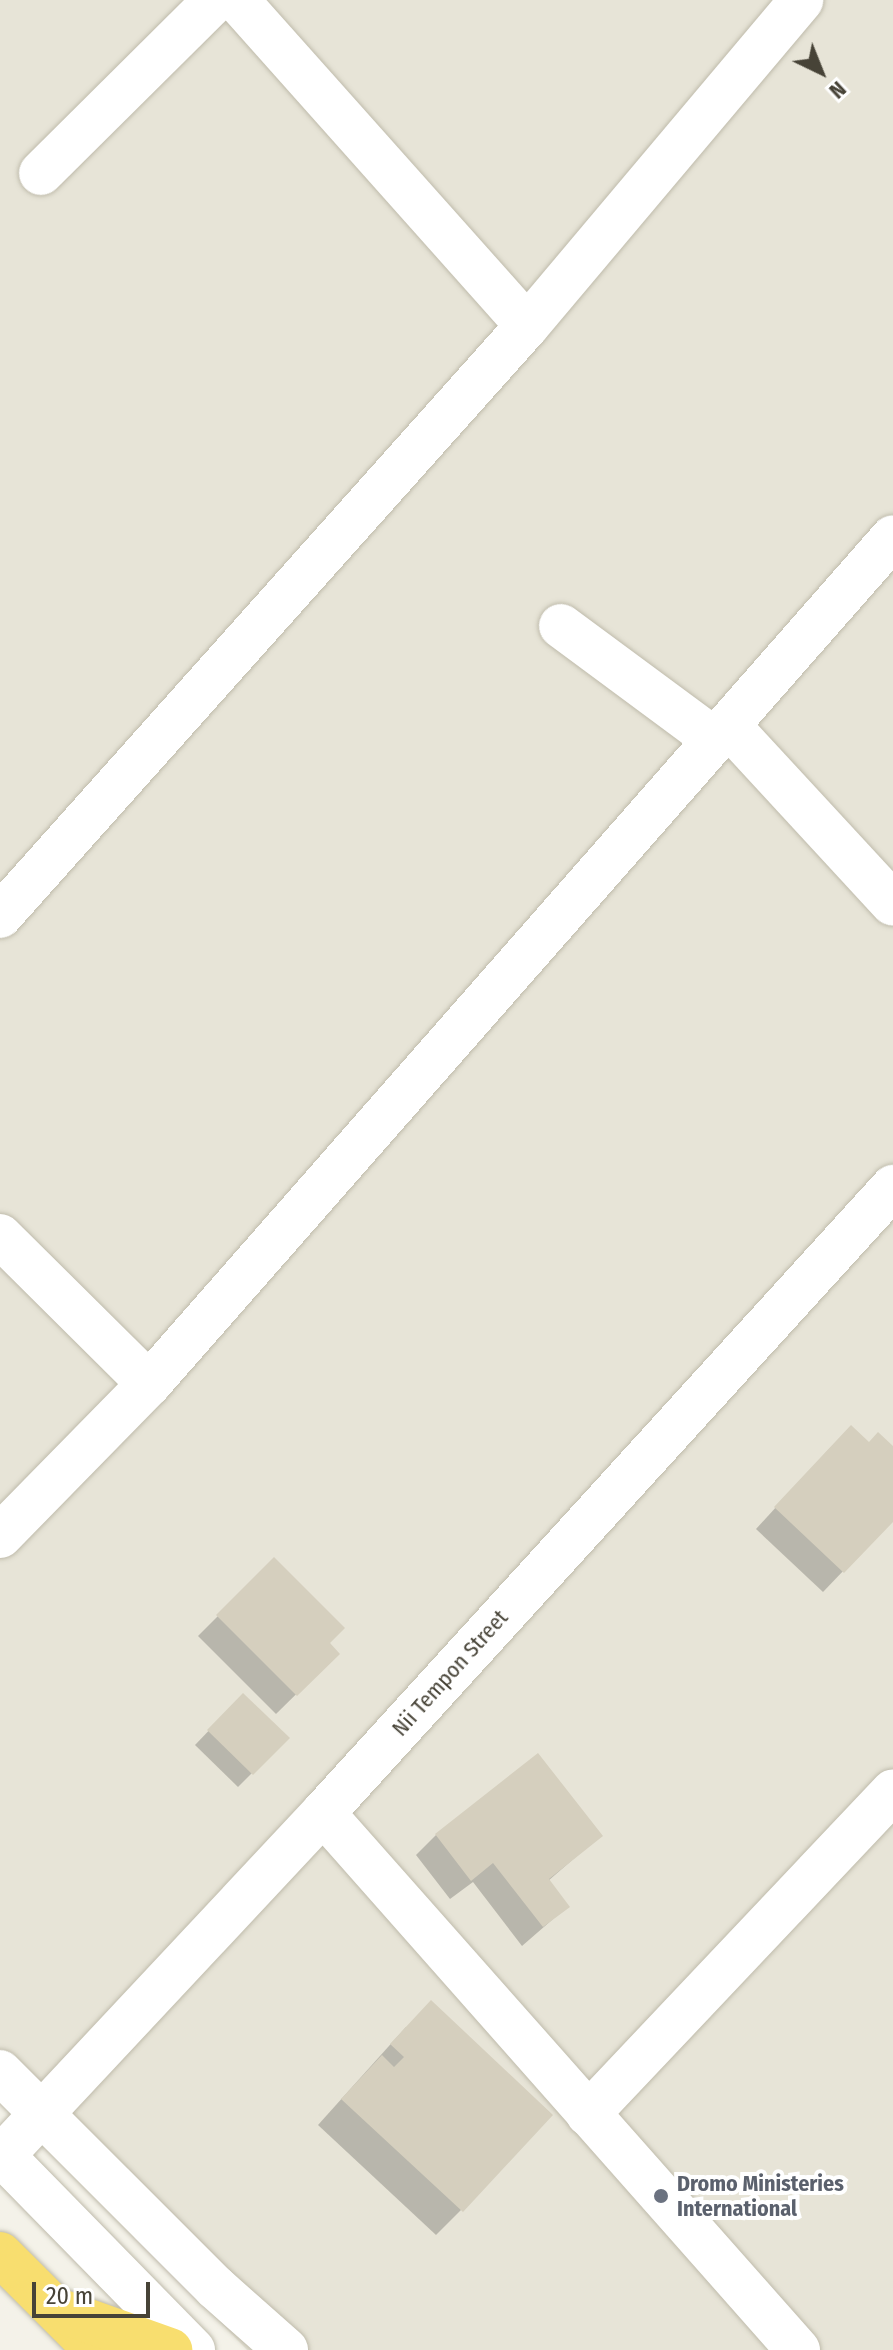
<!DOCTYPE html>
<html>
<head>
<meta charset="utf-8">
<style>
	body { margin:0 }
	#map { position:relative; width:893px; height:2350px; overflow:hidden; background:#f4f2e9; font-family:"Fira Sans Condensed",sans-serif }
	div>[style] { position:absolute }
	.residential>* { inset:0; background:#e7e4d7 }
	.shadow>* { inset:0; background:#0003 }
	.building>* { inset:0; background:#d5cfbe }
	.roads { filter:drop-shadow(0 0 2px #bfbbab) drop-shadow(0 0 2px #bfbbab) }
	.minor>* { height:44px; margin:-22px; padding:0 22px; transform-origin:22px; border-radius:22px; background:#fff }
	.highway>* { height:44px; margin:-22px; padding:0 22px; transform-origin:22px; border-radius:22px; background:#f8de6f }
	.dots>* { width:22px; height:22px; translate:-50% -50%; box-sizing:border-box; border:4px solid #fff; border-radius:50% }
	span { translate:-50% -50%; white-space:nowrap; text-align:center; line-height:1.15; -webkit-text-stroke:8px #fff; paint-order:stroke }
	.street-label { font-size:22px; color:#474337 }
	.worship-label { font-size:22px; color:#5b616d; font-weight:700 }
	.left { translate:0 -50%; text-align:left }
	.north { position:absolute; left:781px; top:32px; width:80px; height:80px; -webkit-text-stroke:6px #fff; paint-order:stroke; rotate:137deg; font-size:22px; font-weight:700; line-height:32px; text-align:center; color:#474337 }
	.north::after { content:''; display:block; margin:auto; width:28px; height:36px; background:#474337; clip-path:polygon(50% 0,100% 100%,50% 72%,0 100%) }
	.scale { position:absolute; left:32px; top:2282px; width:118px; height:36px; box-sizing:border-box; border:4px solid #474337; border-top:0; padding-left:10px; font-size:24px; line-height:28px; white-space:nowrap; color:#474337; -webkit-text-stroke:6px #fff; paint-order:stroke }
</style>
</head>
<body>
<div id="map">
	<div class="residential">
		<i style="clip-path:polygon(0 0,893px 0,893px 2350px,247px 2350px,0 2093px)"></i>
	</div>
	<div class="shadow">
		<i style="clip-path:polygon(868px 1444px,893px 1448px,893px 1519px,823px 1592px,756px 1529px,831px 1447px)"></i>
		<i style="clip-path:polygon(274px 1560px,337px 1654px,276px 1714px,198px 1636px)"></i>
		<i style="clip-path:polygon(243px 1695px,287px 1738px,238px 1787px,195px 1745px)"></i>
		<i style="clip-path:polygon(436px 1835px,600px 1836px,548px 1881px,568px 1906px,522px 1946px,473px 1882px,450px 1899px,416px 1855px)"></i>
		<i style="clip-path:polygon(406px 2027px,461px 2210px,436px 2235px,318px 2125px)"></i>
	</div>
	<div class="building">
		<i style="clip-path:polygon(851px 1425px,869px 1442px,878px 1432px,893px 1446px,893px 1522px,844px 1573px,774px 1507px)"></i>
		<i style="clip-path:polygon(274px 1557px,345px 1628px,330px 1643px,340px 1654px,297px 1696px,216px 1615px)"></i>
		<i style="clip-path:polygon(243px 1693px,290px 1738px,253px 1775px,207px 1730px)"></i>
		<i style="clip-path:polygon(538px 1753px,603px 1836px,549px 1879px,570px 1907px,543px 1927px,493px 1863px,471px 1881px,435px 1834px)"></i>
		<i style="clip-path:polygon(431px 2000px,553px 2115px,463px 2212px,341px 2099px,382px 2055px,394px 2067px,404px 2057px,390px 2044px)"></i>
	</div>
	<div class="roads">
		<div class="minor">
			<i style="left:237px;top:0;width:436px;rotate:48.3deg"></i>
			<i style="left:41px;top:173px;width:245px;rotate:-44.8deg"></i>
			<i style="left:561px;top:626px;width:192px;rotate:36.5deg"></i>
			<i style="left:728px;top:725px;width:243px;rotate:47.3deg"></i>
			<i style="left:0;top:916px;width:791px;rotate:-48.23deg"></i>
			<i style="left:527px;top:326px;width:426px;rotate:-49.9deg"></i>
			<i style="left:0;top:1236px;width:210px;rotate:44.8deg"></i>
			<i style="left:0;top:1536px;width:213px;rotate:-45.6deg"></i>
			<i style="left:149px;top:1384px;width:1127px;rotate:-48.7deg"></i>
			<i style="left:323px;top:1813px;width:717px;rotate:48.51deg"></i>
			<i style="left:0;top:2072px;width:304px;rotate:45deg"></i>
			<i style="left:215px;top:2287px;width:95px;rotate:41.6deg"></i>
			<i style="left:588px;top:2114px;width:444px;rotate:-46.6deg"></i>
			<i style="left:0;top:2153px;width:276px;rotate:45.6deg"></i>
			<i style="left:3px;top:2155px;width:468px;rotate:-46.9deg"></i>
			<i style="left:323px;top:1813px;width:847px;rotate:-47.68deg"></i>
		</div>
		<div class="highway">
			<i style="left:0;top:2254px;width:136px;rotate:45deg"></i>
			<i style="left:63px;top:2312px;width:114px;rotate:19.6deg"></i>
		</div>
	</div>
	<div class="dots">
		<i style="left:661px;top:2196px;background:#6b7280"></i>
	</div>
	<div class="street-label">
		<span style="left:450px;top:1673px;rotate:-48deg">Nii Tempon Street</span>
	</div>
	<div class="worship-label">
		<span class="left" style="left:677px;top:2196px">Dromo Ministeries<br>International</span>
	</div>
	<div class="north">N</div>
	<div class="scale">20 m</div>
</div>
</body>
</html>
